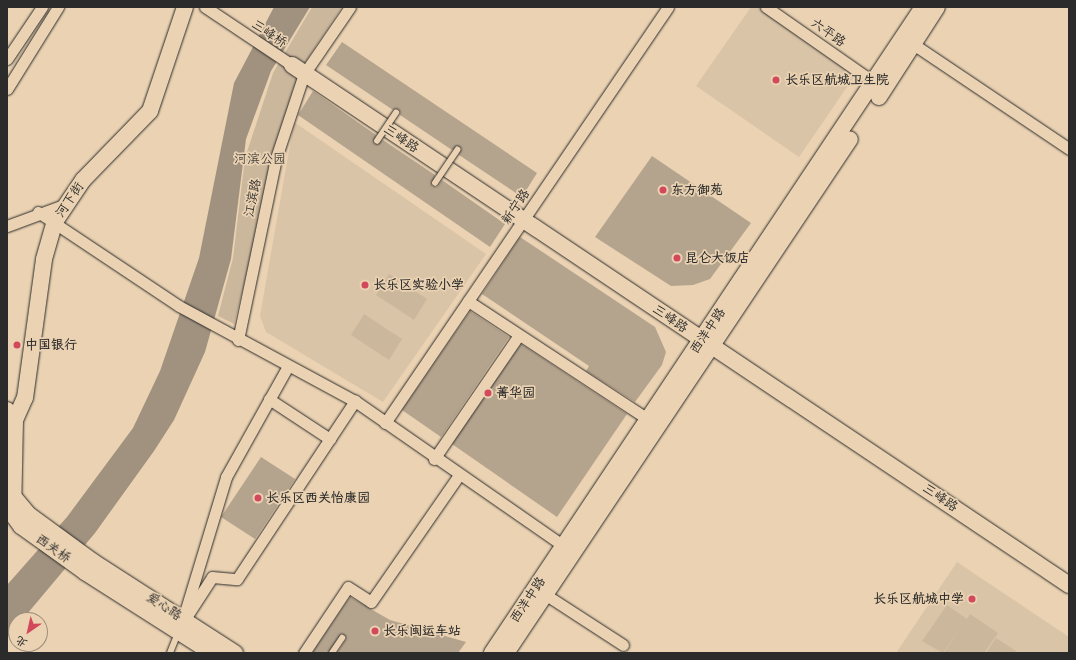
<!DOCTYPE html>
<html>
<head>
<meta charset="utf-8">
<style>
	body { margin:0 }
	#map { position:relative; width:1076px; height:660px; overflow:hidden; background:#ead2b2; font-family:"Comic Neue","LXGW WenKai TC",sans-serif }
	div>[style] { position:absolute }
	.built>* { inset:0; background:#dac4a7 }
	.green>* { inset:0; background:#cbb79c }
	.water>* { inset:0; background:#a1927f }
	.building>* { inset:0; background:#b5a48d }
	.roads { filter:drop-shadow(0 0 1px #2b2b2b) drop-shadow(0 0 1px #2b2b2b) }
	.lane>* { height:5.5px; margin:-2.75px; padding:0 2.75px; transform-origin:2.75px; border-radius:2.75px; background:#ead2b2 }
	.street>* { height:11px; margin:-5.5px; padding:0 5.5px; transform-origin:5.5px; border-radius:5.5px; background:#ead2b2 }
	.secondary>* { height:16px; margin:-8px; padding:0 8px; transform-origin:8px; border-radius:8px; background:#ead2b2 }
	.bridges { filter:drop-shadow(0 0 1px #2b2b2b) drop-shadow(0 0 1px #2b2b2b) }
	.lane-bridge>* { height:5.5px; margin:-2.75px; padding:0 2.75px; transform-origin:2.75px; border-radius:2.75px; background:#ead2b2 }
	.dots>* { width:11px; height:11px; translate:-50% -50%; box-sizing:border-box; border:2px solid #ead2b2; border-radius:50% }
	span { translate:-50% -50%; white-space:nowrap; text-align:center; line-height:1.15; -webkit-text-stroke:3.5px #ead2b2; paint-order:stroke }
	.street-label { font-size:13px; color:#2b2b2b }
	.poi-label { font-size:13px; color:#2b2b2b; font-weight:700 }
	.left { translate:0 -50%; text-align:left }
	.right { translate:-100% -50%; text-align:right }
	.park-label { font-size:13px; color:#43403c }
	.frame { position:absolute; inset:0; border:8px solid #2b2b2b; pointer-events:none }
	.north { position:absolute; left:8px; top:612px; width:40px; height:40px; box-sizing:border-box; background:#ead2b2; border:1px solid #9e8f7c; border-radius:50%; rotate:214deg; font-size:11px; font-weight:700; line-height:16px; text-align:center; color:#2b2b2b }
	.north::after { content:''; display:block; margin:auto; width:14px; height:18px; background:#d1495b; clip-path:polygon(50% 0,100% 100%,50% 72%,0 100%) }
</style>
</head>
<body>
<div id="map">
	<div class="built">
		<i style="clip-path:polygon(751px 7px,759px 7px,856px 74px,799px 157px,696px 86px)"></i>
		<i style="clip-path:polygon(294px 122px,486px 254px,383px 402px,266px 332px,260px 316px)"></i>
		<i style="clip-path:polygon(957px 562px,1069px 637px,1069px 653px,896px 653px)"></i>
	</div>
	<div class="green">
		<i style="clip-path:polygon(312px 7px,342px 7px,306px 61px,293px 89px,234px 324px,218px 316px,233px 258px,245px 158px,273px 73px)"></i>
		<i style="clip-path:polygon(389px 274px,427px 299px,414px 320px,376px 295px)"></i>
		<i style="clip-path:polygon(364px 314px,402px 339px,389px 360px,351px 335px)"></i>
		<i style="clip-path:polygon(947px 605px,967px 619px,970px 614px,998px 633px,984px 653px,944px 653px,960px 629px,943px 653px,922px 641px)"></i>
		<i style="clip-path:polygon(996px 638px,1016px 651px,1015px 653px,986px 653px)"></i>
	</div>
	<div class="water">
		<i style="clip-path:polygon(274px 7px,310px 7px,271px 71px,246px 139px,231px 259px,205px 352px,174px 420px,154px 451px,95px 533px,22px 620px,16px 620px,16px 627px,7px 638px,7px 585px,67px 517px,133px 428px,160px 371px,199px 258px,234px 83px)"></i>
	</div>
	<div class="building">
		<i style="clip-path:polygon(342px 42px,537px 173px,522px 197px,459px 155px,460px 147px,452px 150px,400px 115px,399px 110px,393px 110px,326px 65px)"></i>
		<i style="clip-path:polygon(313px 91px,376px 135px,374px 144px,383px 140px,435px 175px,432px 186px,437px 187px,442px 180px,505px 224px,490px 247px,298px 115px)"></i>
		<i style="clip-path:polygon(652px 156px,751px 223px,710px 279px,693px 285px,671px 286px,595px 237px)"></i>
		<i style="clip-path:polygon(520px 237px,655px 327px,666px 352px,662px 365px,635px 402px,586px 371px,589px 366px,482px 294px)"></i>
		<i style="clip-path:polygon(470px 311px,509px 337px,441px 437px,402px 410px)"></i>
		<i style="clip-path:polygon(521px 344px,627px 414px,557px 517px,452px 444px)"></i>
		<i style="clip-path:polygon(261px 457px,295px 479px,255px 539px,221px 517px)"></i>
		<i style="clip-path:polygon(350px 597px,390px 620px,466px 642px,458px 653px,337px 653px,346px 639px,342px 634px,328px 653px,312px 653px)"></i>
	</div>
	<div class="roads">
		<div class="lane">
			<i style="left:170px;top:653px;width:22px;rotate:-68deg"></i>
			<i style="left:332px;top:653px;width:18px;rotate:-56deg"></i>
		</div>
		<div class="street">
			<i style="left:205px;top:7px;width:105px;rotate:33.7deg"></i>
			<i style="left:766px;top:7px;width:133px;rotate:34.9deg"></i>
			<i style="left:913px;top:44px;width:188px;rotate:33.9deg"></i>
			<i style="left:7px;top:59px;width:63px;rotate:-56.1deg"></i>
			<i style="left:7px;top:89px;width:97px;rotate:-58.1deg"></i>
			<i style="left:38px;top:212px;width:169px;rotate:33.7deg"></i>
			<i style="left:179px;top:306px;width:200px;rotate:28.4deg"></i>
			<i style="left:355px;top:401px;width:254px;rotate:34.8deg"></i>
			<i style="left:7px;top:226px;width:63px;rotate:-20.4deg"></i>
			<i style="left:468px;top:301px;width:217px;rotate:33.3deg"></i>
			<i style="left:238px;top:340px;width:186px;rotate:-78.2deg"></i>
			<i style="left:276px;top:158px;width:89px;rotate:-71.6deg"></i>
			<i style="left:304px;top:74px;width:81px;rotate:-55.5deg"></i>
			<i style="left:269px;top:399px;width:73px;rotate:33.3deg"></i>
			<i style="left:385px;top:423px;width:503px;rotate:-55.77deg"></i>
			<i style="left:434px;top:459px;width:150px;rotate:-55.6deg"></i>
			<i style="left:540px;top:591px;width:99px;rotate:33deg"></i>
			<i style="left:186px;top:609px;width:138px;rotate:-73.1deg"></i>
			<i style="left:226px;top:477px;width:127px;rotate:-60.8deg"></i>
			<i style="left:181px;top:625px;width:57px;rotate:-57.1deg"></i>
			<i style="left:212px;top:577px;width:25px;rotate:5deg"></i>
			<i style="left:237px;top:579px;width:214px;rotate:-56.5deg"></i>
			<i style="left:304px;top:653px;width:79px;rotate:-56.3deg"></i>
			<i style="left:348px;top:587px;width:27px;rotate:33deg"></i>
			<i style="left:371px;top:602px;width:155px;rotate:-55.3deg"></i>
		</div>
		<div class="secondary">
			<i style="left:292px;top:65px;width:935px;rotate:33.79deg"></i>
			<i style="left:879px;top:97px;width:107px;rotate:-57.2deg"></i>
			<i style="left:7px;top:410px;width:13px;rotate:51deg"></i>
			<i style="left:15px;top:420px;width:95px;rotate:91.2deg"></i>
			<i style="left:13px;top:515px;width:14px;rotate:54deg"></i>
			<i style="left:21px;top:526px;width:79px;rotate:35.7deg"></i>
			<i style="left:85px;top:572px;width:151px;rotate:32.5deg"></i>
			<i style="left:15px;top:420px;width:24px;rotate:-66deg"></i>
			<i style="left:25px;top:398px;width:140px;rotate:-82.2deg"></i>
			<i style="left:44px;top:259px;width:37px;rotate:-74deg"></i>
			<i style="left:54px;top:223px;width:52px;rotate:-56deg"></i>
			<i style="left:83px;top:180px;width:96px;rotate:-45.8deg"></i>
			<i style="left:150px;top:111px;width:110px;rotate:-71.4deg"></i>
			<i style="left:12px;top:495px;width:26px;rotate:50deg"></i>
			<i style="left:29px;top:515px;width:78px;rotate:36.1deg"></i>
			<i style="left:92px;top:561px;width:170px;rotate:32.8deg"></i>
			<i style="left:492px;top:653px;width:777px;rotate:-56.29deg"></i>
			<i style="left:506px;top:653px;width:618px;rotate:-56.21deg"></i>
		</div>
	</div>
	<div class="bridges">
		<div class="lane-bridge">
			<i style="left:377px;top:141px;width:34px;rotate:-56deg"></i>
			<i style="left:435px;top:183px;width:40px;rotate:-56deg"></i>
		</div>
	</div>
	<div class="dots">
		<i style="left:776px;top:80px;background:#d1495b"></i>
		<i style="left:663px;top:190px;background:#d1495b"></i>
		<i style="left:677px;top:258px;background:#d1495b"></i>
		<i style="left:365px;top:285px;background:#d1495b"></i>
		<i style="left:17px;top:345px;background:#d1495b"></i>
		<i style="left:488px;top:393px;background:#d1495b"></i>
		<i style="left:258px;top:498px;background:#d1495b"></i>
		<i style="left:972px;top:599px;background:#d1495b"></i>
		<i style="left:375px;top:631px;background:#d1495b"></i>
	</div>
	<div class="street-label">
		<span style="left:828px;top:33px;rotate:35deg">六平路</span>
		<span style="left:269px;top:34px;rotate:33deg">三峰桥</span>
		<span style="left:401px;top:139px;rotate:34deg">三峰路</span>
		<span style="left:253px;top:198px;rotate:-78deg">江滨路</span>
		<span style="left:70px;top:200px;rotate:-56deg">河下街</span>
		<span style="left:516px;top:207px;rotate:-56deg">新宁路</span>
		<span style="left:670px;top:319px;rotate:34deg">三峰路</span>
		<span style="left:708px;top:331px;rotate:-56deg">西洋中路</span>
		<span style="left:940px;top:498px;rotate:34deg">三峰路</span>
		<span style="left:53px;top:549px;rotate:36deg">西关桥</span>
		<span style="left:528px;top:600px;rotate:-56deg">西洋中路</span>
		<span style="left:164px;top:607px;rotate:33deg">爱心路</span>
	</div>
	<div class="poi-label">
		<span class="left" style="left:785px;top:80px">长乐区航城卫生院</span>
		<span class="left" style="left:671px;top:190px">东方御苑</span>
		<span class="left" style="left:685px;top:258px">昆仑大饭店</span>
		<span class="left" style="left:373px;top:285px">长乐区实验小学</span>
		<span class="left" style="left:25px;top:345px">中国银行</span>
		<span class="left" style="left:496px;top:393px">菁华园</span>
		<span class="left" style="left:266px;top:498px">长乐区西关怡康园</span>
		<span class="right" style="left:964px;top:599px">长乐区航城中学</span>
		<span class="left" style="left:383px;top:631px">长乐闽运车站</span>
	</div>
	<div class="park-label">
		<span style="left:260px;top:159px">河滨公园</span>
	</div>
	<div class="frame"></div>
	<div class="north">北</div>
</div>
</body>
</html>
